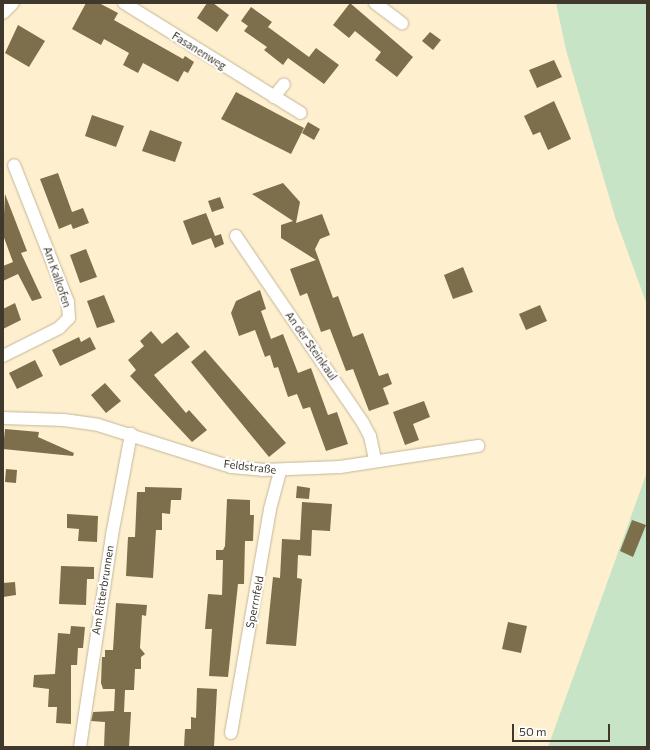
<!DOCTYPE html>
<html>
<head>
<meta charset="utf-8">
<style>
	body { margin:0 }
	#map { position:relative; width:650px; height:750px; overflow:hidden; background:#fef0cf; font-family:Commissioner,sans-serif }
	div>[style] { position:absolute }
	.green>* { inset:0; background:#c7e4c6 }
	.building>* { inset:0; background:#7d6e4c }
	.roads { filter:drop-shadow(0 0 1px #c4b697) drop-shadow(0 0 1px #c4b697) }
	.street>* { height:12px; margin:-6px; padding:0 6px; transform-origin:6px; border-radius:6px; background:#fff }
	span { translate:-50% -50%; white-space:nowrap; text-align:center; line-height:1.15; -webkit-text-stroke:4px #fff; paint-order:stroke }
	.street-label { font-size:11px; color:#3e392c }
	.frame { position:absolute; inset:0; border:4px solid #3e392c; pointer-events:none }
	.scale { position:absolute; left:512px; top:724px; width:98px; height:18px; box-sizing:border-box; border:2px solid #3e392c; border-top:0; padding-left:5px; font-size:12px; line-height:14px; white-space:nowrap; color:#3e392c; -webkit-text-stroke:3px #fff; paint-order:stroke }
</style>
</head>
<body>
<div id="map">
	<div class="green">
		<i style="clip-path:polygon(556px 3px,647px 3px,647px 305px,615px 217px,566px 50px)"></i>
		<i style="clip-path:polygon(647px 472px,647px 747px,548px 747px)"></i>
	</div>
	<div class="building">
		<i style="clip-path:polygon(86px 3px,99px 3px,118px 13px,114px 20px,183px 59px,185px 56px,194px 62px,188px 73px,184px 71px,178px 82px,143px 63px,138px 73px,123px 65px,129px 53px,104px 39px,101px 45px,72px 29px)"></i>
		<i style="clip-path:polygon(207px 3px,213px 3px,229px 15px,217px 32px,197px 18px)"></i>
		<i style="clip-path:polygon(350px 3px,413px 57px,397px 77px,375px 60px,381px 52px,355px 31px,349px 38px,333px 25px)"></i>
		<i style="clip-path:polygon(251px 7px,272px 22px,268px 27px,309px 57px,316px 48px,339px 65px,324px 84px,288px 58px,283px 65px,264px 50px,267px 47px,244px 31px,248px 26px,241px 21px)"></i>
		<i style="clip-path:polygon(18px 25px,45px 41px,29px 67px,5px 53px)"></i>
		<i style="clip-path:polygon(430px 32px,441px 40px,433px 50px,422px 41px)"></i>
		<i style="clip-path:polygon(554px 60px,562px 77px,537px 88px,529px 70px)"></i>
		<i style="clip-path:polygon(236px 92px,304px 128px,291px 154px,221px 119px)"></i>
		<i style="clip-path:polygon(554px 101px,571px 139px,548px 150px,540px 132px,533px 135px,524px 116px)"></i>
		<i style="clip-path:polygon(92px 115px,124px 126px,116px 147px,85px 136px)"></i>
		<i style="clip-path:polygon(308px 122px,320px 129px,314px 140px,302px 133px)"></i>
		<i style="clip-path:polygon(150px 130px,182px 142px,175px 162px,142px 151px)"></i>
		<i style="clip-path:polygon(58px 173px,72px 212px,83px 208px,89px 223px,73px 229px,71px 224px,59px 229px,40px 179px)"></i>
		<i style="clip-path:polygon(283px 183px,300px 202px,296px 223px,322px 214px,330px 235px,320px 239px,315px 249px,333px 298px,338px 296px,353px 337px,363px 333px,379px 376px,388px 373px,392px 384px,383px 388px,389px 404px,369px 411px,353px 369px,346px 371px,330px 329px,321px 332px,307px 293px,300px 296px,290px 269px,316px 260px,281px 238px,281px 225px,293px 221px,252px 194px)"></i>
		<i style="clip-path:polygon(5px 194px,27px 251px,21px 253px,42px 298px,32px 301px,18px 274px,3px 281px,3px 266px,13px 262px,3px 235px)"></i>
		<i style="clip-path:polygon(220px 197px,224px 208px,212px 212px,208px 201px)"></i>
		<i style="clip-path:polygon(206px 213px,215px 236px,221px 234px,224px 244px,215px 248px,211px 238px,192px 245px,183px 221px)"></i>
		<i style="clip-path:polygon(86px 249px,97px 277px,80px 283px,70px 255px)"></i>
		<i style="clip-path:polygon(463px 267px,473px 292px,453px 299px,444px 275px)"></i>
		<i style="clip-path:polygon(260px 290px,266px 309px,261px 311px,271px 339px,283px 334px,298px 373px,311px 368px,328px 415px,337px 412px,348px 444px,326px 451px,310px 407px,303px 409px,297px 394px,288px 397px,278px 367px,274px 368px,270px 355px,265px 357px,255px 330px,239px 336px,231px 313px,236px 301px)"></i>
		<i style="clip-path:polygon(104px 295px,115px 322px,97px 328px,87px 301px)"></i>
		<i style="clip-path:polygon(15px 303px,21px 320px,3px 329px,3px 309px)"></i>
		<i style="clip-path:polygon(540px 305px,547px 321px,526px 330px,519px 314px)"></i>
		<i style="clip-path:polygon(151px 331px,162px 344px,177px 332px,190px 347px,154px 375px,186px 413px,189px 410px,207px 430px,192px 442px,130px 376px,136px 370px,128px 360px,144px 346px,140px 341px)"></i>
		<i style="clip-path:polygon(79px 337px,81px 342px,90px 337px,96px 349px,60px 366px,52px 350px)"></i>
		<i style="clip-path:polygon(205px 350px,286px 443px,269px 457px,191px 362px)"></i>
		<i style="clip-path:polygon(35px 360px,43px 376px,17px 389px,9px 373px)"></i>
		<i style="clip-path:polygon(105px 383px,121px 401px,106px 413px,91px 395px)"></i>
		<i style="clip-path:polygon(424px 401px,430px 417px,413px 424px,419px 440px,405px 445px,393px 412px)"></i>
		<i style="clip-path:polygon(5px 429px,39px 432px,38px 437px,74px 453px,73px 456px,3px 449px)"></i>
		<i style="clip-path:polygon(6px 469px,17px 470px,16px 483px,5px 482px)"></i>
		<i style="clip-path:polygon(297px 486px,310px 488px,309px 499px,296px 498px)"></i>
		<i style="clip-path:polygon(145px 487px,182px 488px,181px 500px,171px 500px,170px 514px,162px 513px,162px 530px,156px 530px,153px 578px,126px 576px,128px 537px,135px 537px,137px 492px,145px 492px)"></i>
		<i style="clip-path:polygon(227px 499px,250px 500px,250px 515px,254px 515px,253px 541px,245px 541px,244px 584px,238px 584px,228px 677px,209px 676px,212px 629px,205px 629px,208px 594px,222px 595px,223px 560px,216px 560px,216px 550px,223px 550px,225px 546px)"></i>
		<i style="clip-path:polygon(302px 502px,332px 504px,330px 531px,312px 530px,311px 556px,298px 555px,297px 578px,302px 579px,296px 646px,266px 644px,273px 577px,280px 578px,282px 539px,300px 540px)"></i>
		<i style="clip-path:polygon(67px 514px,98px 516px,97px 542px,78px 541px,79px 529px,67px 528px)"></i>
		<i style="clip-path:polygon(632px 520px,646px 525px,633px 557px,620px 551px)"></i>
		<i style="clip-path:polygon(61px 566px,94px 567px,94px 579px,87px 579px,86px 605px,59px 604px)"></i>
		<i style="clip-path:polygon(15px 582px,16px 595px,3px 597px,3px 583px)"></i>
		<i style="clip-path:polygon(116px 603px,147px 605px,146px 616px,142px 615px,140px 648px,145px 654px,141px 657px,141px 669px,135px 669px,134px 690px,125px 690px,124px 712px,131px 712px,129px 747px,104px 747px,105px 722px,91px 721px,93px 712px,114px 711px,115px 689px,103px 689px,101px 683px,102px 657px,105px 657px,105px 650px,113px 650px)"></i>
		<i style="clip-path:polygon(508px 622px,527px 626px,521px 653px,502px 649px)"></i>
		<i style="clip-path:polygon(71px 626px,85px 627px,83px 648px,78px 648px,77px 665px,71px 665px,71px 724px,56px 723px,57px 707px,48px 707px,49px 689px,33px 687px,34px 675px,55px 674px,58px 633px,70px 634px)"></i>
		<i style="clip-path:polygon(197px 688px,217px 689px,214px 747px,184px 747px,185px 729px,191px 729px,191px 717px,196px 718px)"></i>
	</div>
	<div class="roads">
		<div class="street">
			<i style="left:124px;top:3px;width:208px;rotate:31.9deg"></i>
			<i style="left:375px;top:3px;width:34px;rotate:37deg"></i>
			<i style="left:3px;top:13px;width:14px;rotate:-45deg"></i>
			<i style="left:274px;top:97px;width:16px;rotate:-52deg"></i>
			<i style="left:236px;top:236px;width:226px;rotate:55.8deg"></i>
			<i style="left:363px;top:423px;width:15px;rotate:62deg"></i>
			<i style="left:370px;top:436px;width:25px;rotate:78deg"></i>
			<i style="left:3px;top:356px;width:63px;rotate:-26.6deg"></i>
			<i style="left:59px;top:328px;width:14px;rotate:-45deg"></i>
			<i style="left:69px;top:318px;width:16px;rotate:-94deg"></i>
			<i style="left:68px;top:302px;width:147px;rotate:-111.5deg"></i>
			<i style="left:3px;top:418px;width:61px;rotate:1.9deg"></i>
			<i style="left:64px;top:420px;width:34px;rotate:8deg"></i>
			<i style="left:98px;top:425px;width:139px;rotate:17.5deg"></i>
			<i style="left:231px;top:467px;width:32px;rotate:5deg"></i>
			<i style="left:263px;top:470px;width:77px;rotate:-2.2deg"></i>
			<i style="left:340px;top:467px;width:140px;rotate:-8.7deg"></i>
			<i style="left:231px;top:733px;width:227px;rotate:-80.1deg"></i>
			<i style="left:270px;top:509px;width:39px;rotate:-75deg"></i>
			<i style="left:80px;top:747px;width:214px;rotate:-81.4deg"></i>
			<i style="left:112px;top:535px;width:103px;rotate:-79.3deg"></i>
		</div>
	</div>
	<div class="street-label">
		<span style="left:199px;top:51px;rotate:32deg">Fasanenweg</span>
		<span style="left:57px;top:277px;rotate:71deg">Am Kalkofen</span>
		<span style="left:311px;top:346px;rotate:55deg">An der Steinkaul</span>
		<span style="left:250px;top:467px;rotate:7deg">Feldstraße</span>
		<span style="left:103px;top:590px;rotate:-81deg">Am Ritterbrunnen</span>
		<span style="left:255px;top:602px;rotate:-79deg">Sperrnfeld</span>
	</div>
	<div class="frame"></div>
	<div class="scale">50 m</div>
</div>
</body>
</html>
